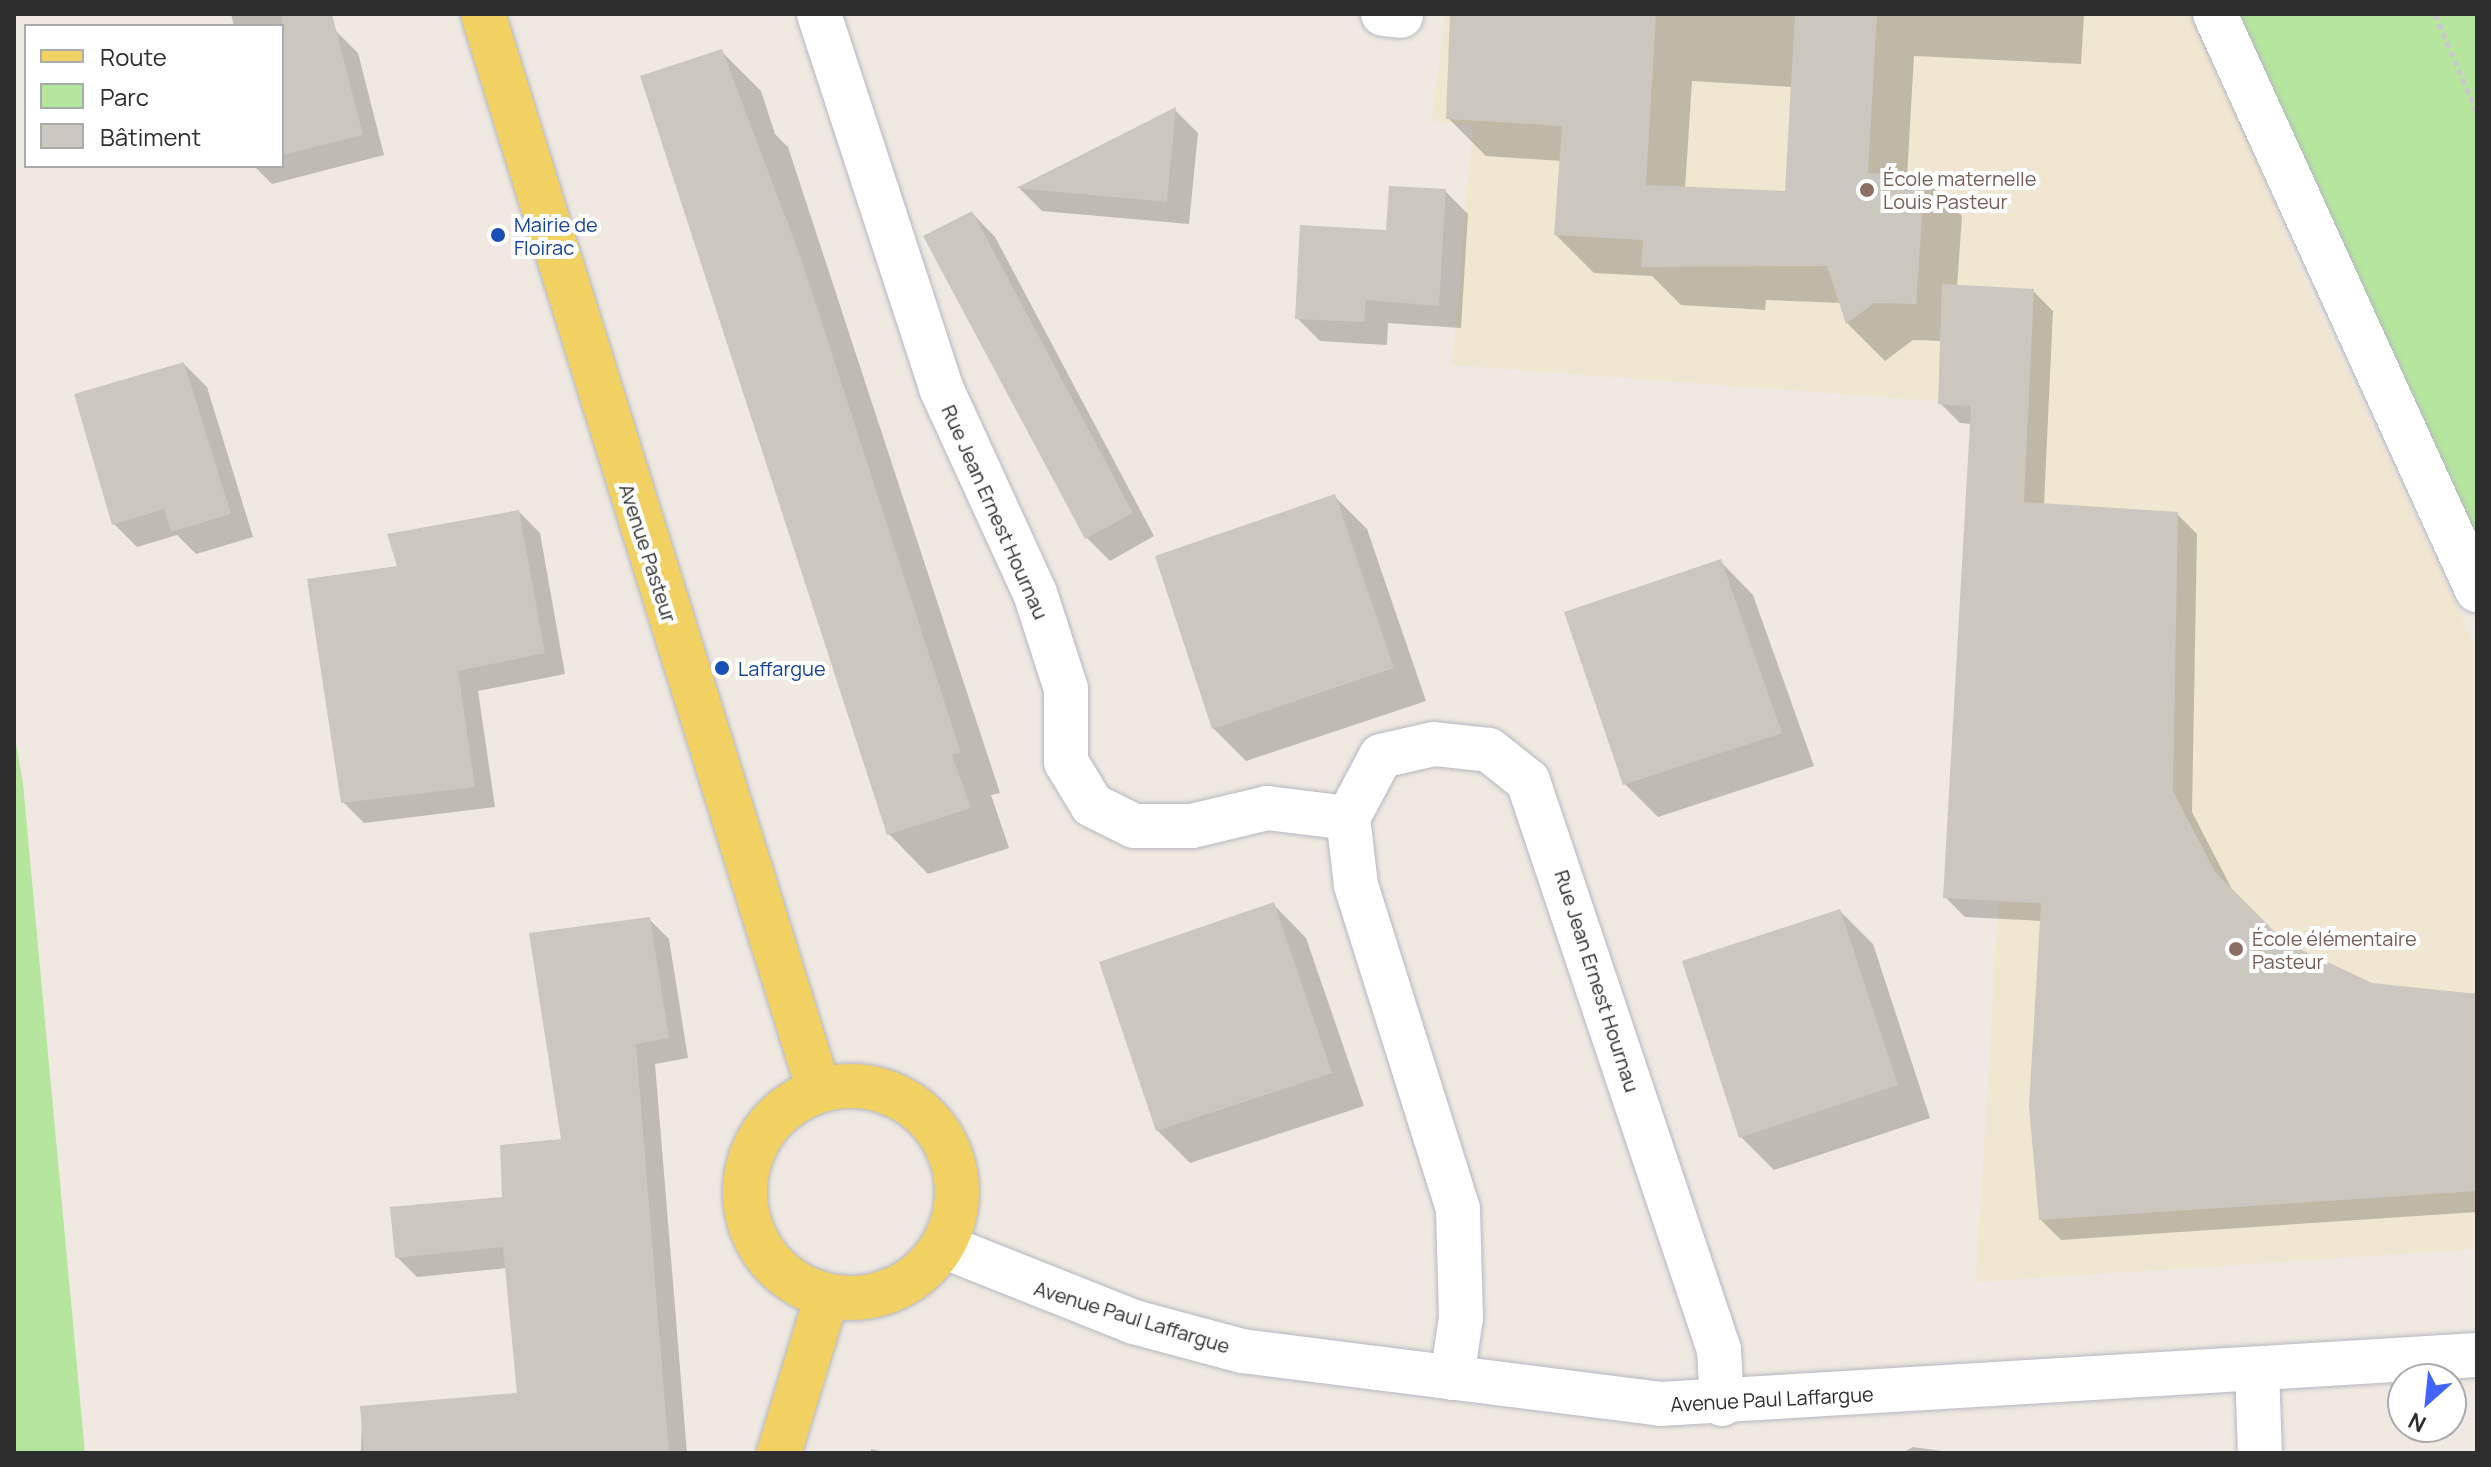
<!DOCTYPE html>
<html>
<head>
<meta charset="utf-8">
<style>
	body { margin:0 }
	#map { position:relative; width:2491px; height:1467px; overflow:hidden; background:#efe9e1; font-family:Manrope,sans-serif }
	div>[style] { position:absolute }
	.education>* { inset:0; background:#f0e6d1 }
	.green>* { inset:0; background:#b6e59e }
	.shadow>* { inset:0; background:#0003 }
	.building>* { inset:0; background:#cbc7bf }
	.path>* { height:5px; margin-top:-2.5px; transform-origin:0; background:repeating-linear-gradient(90deg,#c9c9c9 0 6px,transparent 0 10px) }
	.roads { filter:drop-shadow(0 0 2px #b4b7c1) drop-shadow(0 0 2px #b4b7c1) }
	.minor>* { height:44px; margin:-22px; padding:0 22px; transform-origin:22px; border-radius:22px; background:#fff }
	.major>* { height:44px; margin:-22px; padding:0 22px; transform-origin:22px; border-radius:22px; background:#f2d163 }
	.major>.ring { margin:-22px; padding:0; box-sizing:content-box; background:none; border:44px solid #f2d163; border-radius:50% }
	.dots>* { width:22px; height:22px; translate:-50% -50%; box-sizing:border-box; border:4px solid #fff; border-radius:50% }
	span { translate:-50% -50%; white-space:nowrap; text-align:center; line-height:1.15; -webkit-text-stroke:8px #fff; paint-order:stroke }
	.education-label { font-size:20px; color:#785e54 }
	.left { translate:0 -50%; text-align:left }
	.transit-label { font-size:20px; color:#164399 }
	.street-label { font-size:20px; color:#2e2e2e }
	.frame { position:absolute; inset:0; border:16px solid #2e2e2e; pointer-events:none }
	.legend { position:absolute; left:24px; top:24px; width:260px; height:144px; box-sizing:border-box; background:#fff; border:2px solid #ababab; margin:0; padding:10px 14px; list-style:none; font-size:24px; color:#2e2e2e }
	.legend li { display:flex; align-items:center; gap:16px; height:40px }
	.legend b { width:40px; border:2px solid #ababab }
	.north { position:absolute; left:2387px; top:1363px; width:80px; height:80px; box-sizing:border-box; background:#fff; border:2px solid #ababab; border-radius:50%; rotate:207deg; font-size:22px; font-weight:700; line-height:32px; text-align:center; color:#2e2e2e }
	.north::after { content:''; display:block; margin:auto; width:28px; height:36px; background:#4264fb; clip-path:polygon(50% 0,100% 100%,50% 72%,0 100%) }
</style>
</head>
<body>
<div id="map">
	<div class="education">
		<i style="clip-path:polygon(1445px 14px,2197px 14px,2300px 270px,2477px 650px,2477px 1249px,1976px 1282px,2028px 408px,1452px 365px,1473px 126px,1432px 121px)"></i>
	</div>
	<div class="green">
		<i style="clip-path:polygon(2234px 14px,2477px 14px,2477px 543px)"></i>
		<i style="clip-path:polygon(14px 732px,23px 784px,85px 1453px,14px 1453px)"></i>
	</div>
	<div class="shadow">
		<i style="clip-path:polygon(231px 14px,310px 14px,335px 30px,358px 53px,384px 155px,272px 184px,254px 166px,282px 166px,282px 26px,234px 26px)"></i>
		<i style="clip-path:polygon(evenodd,1567px 14px,2084px 14px,2081px 64px,1914px 56px,1907px 177px,1924px 178px,1962px 216px,1957px 287px,2033px 291px,2053px 311px,2044px 505px,2177px 514px,2197px 534px,2192px 812px,2235px 895px,2284px 944px,2372px 985px,2477px 994px,2477px 1212px,2061px 1240px,2041px 1220px,2042px 921px,1965px 917px,1945px 897px,1972px 424px,1960px 423px,1940px 403px,1942px 341px,1913px 340px,1885px 361px,1847px 323px,1841px 303px,1766px 300px,1765px 310px,1681px 305px,1652px 276px,1594px 273px,1556px 235px,1562px 161px,1486px 156px,1448px 118px,1567px 14px,1692px 81px,1793px 87px,1787px 193px,1685px 189px,1692px 81px)"></i>
		<i style="clip-path:polygon(721px 51px,761px 91px,775px 134px,788px 147px,1000px 793px,991px 795px,1009px 848px,928px 874px,889px 834px)"></i>
		<i style="clip-path:polygon(1175px 110px,1198px 133px,1189px 224px,1042px 211px,1020px 189px)"></i>
		<i style="clip-path:polygon(1445px 191px,1468px 214px,1461px 328px,1388px 323px,1387px 345px,1320px 341px,1297px 318px)"></i>
		<i style="clip-path:polygon(972px 213px,995px 237px,1154px 536px,1110px 561px,1087px 538px)"></i>
		<i style="clip-path:polygon(184px 364px,207px 387px,253px 537px,196px 554px,177px 535px,137px 547px,114px 524px,76px 396px)"></i>
		<i style="clip-path:polygon(1334px 496px,1367px 529px,1426px 701px,1246px 761px,1213px 728px)"></i>
		<i style="clip-path:polygon(519px 512px,540px 533px,565px 674px,478px 691px,495px 807px,364px 823px,343px 802px,399px 568px)"></i>
		<i style="clip-path:polygon(1720px 561px,1753px 595px,1814px 766px,1658px 817px,1625px 784px)"></i>
		<i style="clip-path:polygon(1273px 904px,1306px 938px,1364px 1106px,1190px 1163px,1157px 1130px)"></i>
		<i style="clip-path:polygon(1840px 911px,1873px 944px,1930px 1118px,1774px 1170px,1741px 1137px)"></i>
		<i style="clip-path:polygon(649px 919px,669px 939px,688px 1058px,655px 1064px,687px 1453px,361px 1453px,362px 1408px,519px 1395px,507px 1268px,417px 1277px,397px 1257px,504px 1199px,564px 1141px)"></i>
		<i style="clip-path:polygon(1913px 1447px,1956px 1453px,1902px 1453px)"></i>
		<i style="clip-path:polygon(871px 1449px,890px 1453px,871px 1453px)"></i>
	</div>
	<div class="building">
		<i style="clip-path:polygon(282px 14px,332px 14px,363px 135px,282px 155px)"></i>
		<i style="clip-path:polygon(1564px 14px,1656px 14px,1646px 185px,1785px 191px,1795px 14px,1877px 14px,1868px 173px,1925px 176px,1916px 304px,1874px 303px,1846px 324px,1827px 266px,1641px 267px,1643px 240px,1554px 235px,1562px 126px,1446px 119px,1450px 15px)"></i>
		<i style="clip-path:polygon(722px 49px,802px 261px,961px 753px,952px 755px,971px 808px,887px 835px,640px 76px)"></i>
		<i style="clip-path:polygon(1176px 107px,1167px 202px,1016px 188px)"></i>
		<i style="clip-path:polygon(1389px 186px,1446px 189px,1439px 306px,1366px 300px,1364px 322px,1295px 319px,1300px 225px,1386px 230px)"></i>
		<i style="clip-path:polygon(972px 211px,1133px 513px,1085px 539px,923px 236px)"></i>
		<i style="clip-path:polygon(1942px 284px,2034px 289px,2024px 502px,2178px 512px,2173px 791px,2215px 872px,2285px 942px,2372px 983px,2477px 994px,2477px 1191px,2039px 1220px,2029px 1106px,2041px 903px,1943px 898px,1971px 406px,1938px 404px)"></i>
		<i style="clip-path:polygon(184px 362px,231px 514px,171px 532px,164px 509px,112px 525px,74px 394px)"></i>
		<i style="clip-path:polygon(1335px 494px,1394px 668px,1212px 729px,1155px 556px)"></i>
		<i style="clip-path:polygon(519px 510px,545px 653px,458px 671px,475px 787px,341px 803px,307px 579px,397px 566px,387px 534px)"></i>
		<i style="clip-path:polygon(1721px 559px,1782px 733px,1623px 785px,1564px 612px)"></i>
		<i style="clip-path:polygon(1274px 902px,1332px 1073px,1156px 1131px,1099px 962px)"></i>
		<i style="clip-path:polygon(1840px 909px,1898px 1085px,1739px 1138px,1682px 961px)"></i>
		<i style="clip-path:polygon(650px 917px,669px 1038px,636px 1044px,669px 1453px,364px 1453px,360px 1406px,517px 1393px,503px 1247px,395px 1258px,390px 1207px,502px 1197px,500px 1145px,561px 1139px,529px 933px)"></i>
	</div>
	<div class="path">
		<i style="left:2435px;top:14px;width:108px;rotate:67deg"></i>
	</div>
	<div class="roads">
		<div class="minor">
			<i style="left:819px;top:14px;width:393px;rotate:71.9deg"></i>
			<i style="left:941px;top:388px;width:226px;rotate:65.4deg"></i>
			<i style="left:1035px;top:593px;width:101px;rotate:72.1deg"></i>
			<i style="left:1066px;top:689px;width:73px;rotate:90deg"></i>
			<i style="left:1066px;top:762px;width:50px;rotate:58.8deg"></i>
			<i style="left:1092px;top:805px;width:47px;rotate:26.6deg"></i>
			<i style="left:1134px;top:826px;width:58px"></i>
			<i style="left:1192px;top:826px;width:77px;rotate:-13.5deg"></i>
			<i style="left:1267px;top:808px;width:82px;rotate:7deg"></i>
			<i style="left:1383px;top:14px;width:18px;rotate:6deg"></i>
			<i style="left:2215px;top:14px;width:633px;rotate:65.54deg"></i>
			<i style="left:943px;top:1246px;width:206px;rotate:21.7deg"></i>
			<i style="left:1134px;top:1322px;width:112px;rotate:15deg"></i>
			<i style="left:1242px;top:1351px;width:421px;rotate:7.2deg"></i>
			<i style="left:1660px;top:1404px;width:818px;rotate:-3.43deg"></i>
			<i style="left:2257px;top:1369px;width:84px;rotate:88deg"></i>
			<i style="left:1452px;top:1378px;width:62px;rotate:-81.6deg"></i>
			<i style="left:1461px;top:1317px;width:108px;rotate:-91.6deg"></i>
			<i style="left:1458px;top:1209px;width:340px;rotate:-107.5deg"></i>
			<i style="left:1356px;top:885px;width:67px;rotate:-96.8deg"></i>
			<i style="left:1348px;top:818px;width:70px;rotate:-62deg"></i>
			<i style="left:1381px;top:756px;width:54px;rotate:-12.8deg"></i>
			<i style="left:1434px;top:744px;width:55px;rotate:6.2deg"></i>
			<i style="left:1489px;top:750px;width:50px;rotate:38.5deg"></i>
			<i style="left:1528px;top:781px;width:600px;rotate:71.44deg"></i>
			<i style="left:1719px;top:1350px;width:54px;rotate:86.8deg"></i>
		</div>
		<div class="major">
			<i style="left:483px;top:14px;width:1127px;rotate:72.66deg"></i>
			<i class="ring" style="left:745px;top:1086px;width:168px;height:168px"></i>
			<i style="left:779px;top:1453px;width:164px;rotate:-73deg"></i>
		</div>
	</div>
	<div class="dots">
		<i style="left:1867px;top:190px;background:#8d6e63"></i>
		<i style="left:498px;top:235px;background:#1a4fb4"></i>
		<i style="left:722px;top:668px;background:#1a4fb4"></i>
		<i style="left:2236px;top:949px;background:#8d6e63"></i>
	</div>
	<div class="education-label">
		<span class="left" style="left:1883px;top:190px">École maternelle<br>Louis Pasteur</span>
		<span class="left" style="left:2252px;top:950px">École élémentaire<br>Pasteur</span>
	</div>
	<div class="transit-label">
		<span class="left" style="left:514px;top:236px">Mairie de<br>Floirac</span>
		<span class="left" style="left:738px;top:668px">Laffargue</span>
	</div>
	<div class="street-label">
		<span style="left:995px;top:512px;rotate:66deg">Rue Jean Ernest Hournau</span>
		<span style="left:648px;top:553px;rotate:72deg">Avenue Pasteur</span>
		<span style="left:1597px;top:981px;rotate:72deg">Rue Jean Ernest Hournau</span>
		<span style="left:1132px;top:1317px;rotate:17deg">Avenue Paul Laffargue</span>
		<span style="left:1772px;top:1399px;rotate:-3deg">Avenue Paul Laffargue</span>
	</div>
	<div class="frame"></div>
	<ul class="legend">
	<li><b style="height:10px;background:#f2d163"></b>Route</li>
	<li><b style="height:22px;background:#b6e59e"></b>Parc</li>
	<li><b style="height:22px;background:#cbc7bf"></b>Bâtiment</li>
	</ul>
	<div class="north">N</div>
</div>
</body>
</html>
